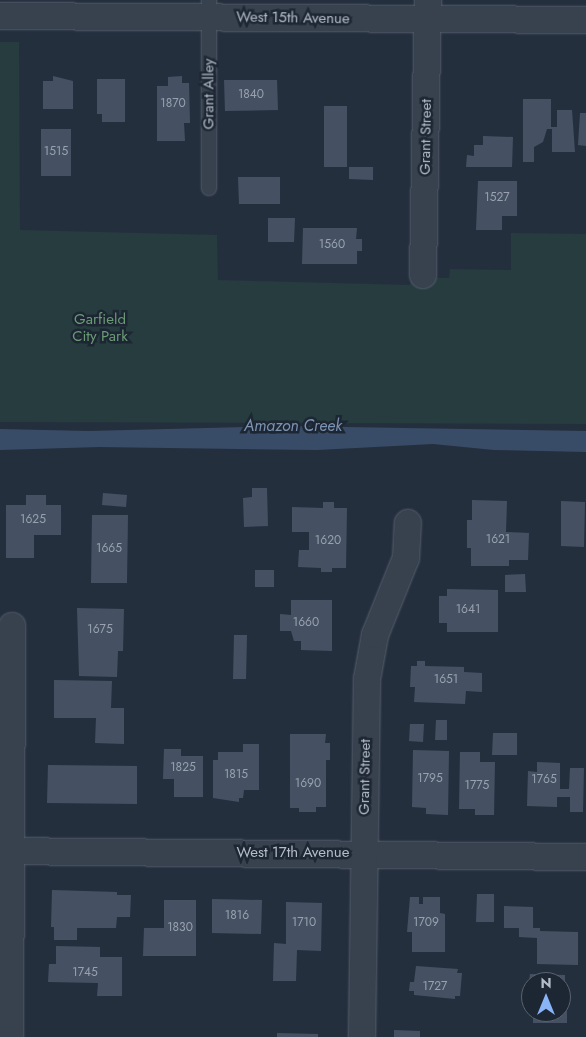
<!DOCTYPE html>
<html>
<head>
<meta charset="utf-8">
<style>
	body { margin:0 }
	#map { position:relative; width:586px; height:1037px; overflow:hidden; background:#242f3e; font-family:Jost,sans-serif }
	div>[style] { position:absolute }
	.green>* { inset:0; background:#263c3f }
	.water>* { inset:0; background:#394c67 }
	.building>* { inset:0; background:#455162 }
	.roads { filter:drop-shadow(0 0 1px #565f6c) drop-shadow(0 0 1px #565f6c) }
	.lane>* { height:14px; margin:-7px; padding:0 7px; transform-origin:7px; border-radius:7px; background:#38414e }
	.street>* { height:26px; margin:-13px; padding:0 13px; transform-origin:13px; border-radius:13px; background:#38414e }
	span { translate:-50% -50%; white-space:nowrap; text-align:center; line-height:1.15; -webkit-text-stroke:5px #1d2633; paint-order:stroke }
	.number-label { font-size:12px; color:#98a1af }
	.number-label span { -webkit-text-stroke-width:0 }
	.street-label { font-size:15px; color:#b4bcc9 }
	.park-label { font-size:15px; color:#6b9a76 }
	.water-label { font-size:16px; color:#7c92b1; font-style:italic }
	.north { position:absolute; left:521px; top:972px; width:50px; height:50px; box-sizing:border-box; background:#1d2633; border:1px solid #59626f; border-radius:50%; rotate:0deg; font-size:14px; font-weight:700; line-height:20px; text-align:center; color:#b4bcc9 }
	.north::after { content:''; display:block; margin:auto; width:18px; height:22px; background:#8ab4f8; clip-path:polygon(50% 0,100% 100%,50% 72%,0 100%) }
</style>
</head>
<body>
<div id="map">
	<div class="green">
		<i style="clip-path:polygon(0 42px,19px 42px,20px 230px,217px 235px,218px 280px,410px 285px,411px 277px,449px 278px,450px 269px,511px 270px,511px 233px,586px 234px,586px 424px,0 422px)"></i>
	</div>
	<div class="water">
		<i style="clip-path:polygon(285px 426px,586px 431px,586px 452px,494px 450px,433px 444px,317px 450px,99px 447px,0 450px,0 429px,89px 431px)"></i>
	</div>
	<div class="building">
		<i style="clip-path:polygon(53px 76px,73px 81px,73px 109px,43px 109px,43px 81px,53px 81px)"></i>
		<i style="clip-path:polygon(182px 76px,182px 83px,189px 83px,190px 123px,184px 123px,185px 141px,157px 141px,157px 86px,168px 86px,168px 77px)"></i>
		<i style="clip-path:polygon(97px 79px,125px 79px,125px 122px,102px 122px,102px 114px,97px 114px)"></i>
		<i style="clip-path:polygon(224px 80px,277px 80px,278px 110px,225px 111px)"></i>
		<i style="clip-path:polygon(523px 99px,551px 99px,551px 127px,557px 127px,557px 110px,572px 110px,575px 152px,552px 152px,552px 129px,547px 129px,543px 142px,534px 147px,534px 162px,523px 162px)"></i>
		<i style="clip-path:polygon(324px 106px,347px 106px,347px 167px,324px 167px)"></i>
		<i style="clip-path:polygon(580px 113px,586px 113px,586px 146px,578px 145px)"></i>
		<i style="clip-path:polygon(41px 129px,71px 129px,71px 176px,41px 176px)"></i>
		<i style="clip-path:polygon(483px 136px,513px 137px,512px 167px,466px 167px,467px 155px,474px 156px,474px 145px,483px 145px)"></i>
		<i style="clip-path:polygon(349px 167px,373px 167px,373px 180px,349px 179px)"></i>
		<i style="clip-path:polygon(238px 177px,280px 177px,280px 204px,239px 204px)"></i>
		<i style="clip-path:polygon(478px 181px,517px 181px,517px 216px,502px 216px,502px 230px,476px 230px)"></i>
		<i style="clip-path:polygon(268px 218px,295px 218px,294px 242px,268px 242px)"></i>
		<i style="clip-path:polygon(303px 228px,357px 228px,356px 239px,362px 239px,362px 251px,357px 251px,357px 264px,302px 264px)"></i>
		<i style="clip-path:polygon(252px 488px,267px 488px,268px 526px,244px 527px,243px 498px,252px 497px)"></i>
		<i style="clip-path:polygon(103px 493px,127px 495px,126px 507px,102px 505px)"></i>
		<i style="clip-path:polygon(26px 495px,46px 495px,46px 505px,61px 505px,61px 535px,34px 535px,34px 558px,6px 558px,6px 505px,26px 505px)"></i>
		<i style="clip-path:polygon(472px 500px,507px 501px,506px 532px,529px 533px,528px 560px,509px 560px,509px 566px,471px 566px,471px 548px,467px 548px,467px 520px,472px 520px)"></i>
		<i style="clip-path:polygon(561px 501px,585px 502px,584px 547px,561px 546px)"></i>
		<i style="clip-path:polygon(323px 502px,334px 502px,334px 508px,347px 508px,346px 568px,332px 568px,332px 572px,321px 572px,321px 568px,298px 567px,299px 550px,309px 550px,309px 532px,292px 532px,292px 507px,323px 508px)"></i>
		<i style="clip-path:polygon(92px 515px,128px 515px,127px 583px,91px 583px)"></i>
		<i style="clip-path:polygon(255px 570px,274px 570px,274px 587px,255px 587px)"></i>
		<i style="clip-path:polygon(525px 574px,526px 592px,505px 592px,505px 575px)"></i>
		<i style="clip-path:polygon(447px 589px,498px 590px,498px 632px,447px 632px,447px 623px,439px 623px,439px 596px,447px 596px)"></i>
		<i style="clip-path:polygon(291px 600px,332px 600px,332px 651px,301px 650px,301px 641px,294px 641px,291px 631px,280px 631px,280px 614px,291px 615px)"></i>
		<i style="clip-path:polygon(77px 608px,124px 609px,123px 651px,118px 651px,117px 677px,79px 676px)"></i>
		<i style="clip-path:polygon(234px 635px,247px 635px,246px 679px,233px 679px)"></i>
		<i style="clip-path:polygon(417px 661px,425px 661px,425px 666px,464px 667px,464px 672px,482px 673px,482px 692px,466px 691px,465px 704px,414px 702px,415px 687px,410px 687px,411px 666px,417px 666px)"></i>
		<i style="clip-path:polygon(54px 680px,112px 681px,111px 708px,124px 708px,124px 744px,95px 743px,96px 718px,54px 718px)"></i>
		<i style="clip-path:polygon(436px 720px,447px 720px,447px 740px,435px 740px)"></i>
		<i style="clip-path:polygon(410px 724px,424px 724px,423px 742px,409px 741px)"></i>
		<i style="clip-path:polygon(493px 733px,517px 733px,517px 755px,492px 755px)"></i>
		<i style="clip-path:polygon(290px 734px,326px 734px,325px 743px,330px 743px,330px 760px,326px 760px,326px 807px,316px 807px,316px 812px,299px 812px,299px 808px,290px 808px)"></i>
		<i style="clip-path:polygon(243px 744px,259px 744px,259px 790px,244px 790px,243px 798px,239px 798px,239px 802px,213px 798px,213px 760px,218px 760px,218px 752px,243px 752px)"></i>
		<i style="clip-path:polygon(164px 749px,181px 749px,181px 756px,203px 756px,203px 797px,174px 797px,174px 779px,163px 779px)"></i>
		<i style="clip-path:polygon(413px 750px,449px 751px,448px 815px,426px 814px,426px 808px,412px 807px)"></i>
		<i style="clip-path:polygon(460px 752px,480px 752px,480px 762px,495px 762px,494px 815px,475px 815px,475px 809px,459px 809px)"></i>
		<i style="clip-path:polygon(537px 762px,560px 763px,560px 789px,569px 789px,570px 768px,584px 768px,583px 812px,570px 812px,570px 797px,557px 797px,557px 807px,527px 806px,528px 771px,537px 772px)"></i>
		<i style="clip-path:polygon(48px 765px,137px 766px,137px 804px,47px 803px)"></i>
		<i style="clip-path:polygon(52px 890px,117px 892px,117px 895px,131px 895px,130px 917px,117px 917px,116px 928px,77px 928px,77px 940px,54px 940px,54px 927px,51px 927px)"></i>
		<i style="clip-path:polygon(477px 894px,494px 894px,494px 922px,476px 922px)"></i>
		<i style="clip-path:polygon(410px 897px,419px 897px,419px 904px,423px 904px,423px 897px,440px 897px,440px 913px,445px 914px,445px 952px,412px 952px,412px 932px,407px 932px)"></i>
		<i style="clip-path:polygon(212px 899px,262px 900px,261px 934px,212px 933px)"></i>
		<i style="clip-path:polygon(164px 900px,196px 900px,196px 956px,143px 956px,144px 928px,164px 928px)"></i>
		<i style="clip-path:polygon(286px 902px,322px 903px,321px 951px,297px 950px,296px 981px,273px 981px,274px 943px,286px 944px)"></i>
		<i style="clip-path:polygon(504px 906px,533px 907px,533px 928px,540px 928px,540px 931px,578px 932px,578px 965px,537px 964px,537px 938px,519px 937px,519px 928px,504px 928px)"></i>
		<i style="clip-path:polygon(56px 946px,100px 947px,100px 957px,122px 957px,122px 996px,97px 996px,98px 983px,48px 982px,49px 964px,56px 964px)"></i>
		<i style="clip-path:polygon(416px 966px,458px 969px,457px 973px,462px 973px,460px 996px,455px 996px,455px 999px,414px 995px,414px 991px,409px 991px,410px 982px,414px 982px)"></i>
		<i style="clip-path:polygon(530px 974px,565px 975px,565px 996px,561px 996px,561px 982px,529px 982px)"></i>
		<i style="clip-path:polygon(561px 1004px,567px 1004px,567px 1023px,533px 1023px,533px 1012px,561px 1012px)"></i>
		<i style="clip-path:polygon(394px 1030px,420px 1031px,420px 1037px,394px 1037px)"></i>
		<i style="clip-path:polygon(277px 1033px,318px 1034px,318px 1037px,277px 1037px)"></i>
	</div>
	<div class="roads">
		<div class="lane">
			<i style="left:209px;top:0;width:188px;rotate:90deg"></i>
		</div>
		<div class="street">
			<i style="left:0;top:16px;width:586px;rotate:0.39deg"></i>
			<i style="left:423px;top:275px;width:275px;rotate:-89deg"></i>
			<i style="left:0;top:851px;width:586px;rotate:0.59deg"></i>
			<i style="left:10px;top:1037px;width:411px;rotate:-89.7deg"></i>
			<i style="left:362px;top:1037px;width:358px;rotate:-89.2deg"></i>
			<i style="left:367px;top:679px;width:45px;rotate:-79.7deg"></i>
			<i style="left:375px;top:635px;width:83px;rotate:-68.1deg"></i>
			<i style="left:406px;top:558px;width:35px;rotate:-87deg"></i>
		</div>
	</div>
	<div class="number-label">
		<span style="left:251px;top:95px">1840</span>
		<span style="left:173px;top:104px">1870</span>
		<span style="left:56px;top:152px">1515</span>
		<span style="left:497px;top:198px">1527</span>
		<span style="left:332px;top:245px">1560</span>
		<span style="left:33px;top:520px">1625</span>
		<span style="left:498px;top:540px">1621</span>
		<span style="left:328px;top:541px">1620</span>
		<span style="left:109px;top:549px">1665</span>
		<span style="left:468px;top:610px">1641</span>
		<span style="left:306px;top:623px">1660</span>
		<span style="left:100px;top:630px">1675</span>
		<span style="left:446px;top:680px">1651</span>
		<span style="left:183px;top:768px">1825</span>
		<span style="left:236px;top:775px">1815</span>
		<span style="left:430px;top:779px">1795</span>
		<span style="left:544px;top:780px">1765</span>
		<span style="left:308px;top:784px">1690</span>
		<span style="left:477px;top:786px">1775</span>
		<span style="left:237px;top:916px">1816</span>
		<span style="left:304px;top:923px">1710</span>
		<span style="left:426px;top:923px">1709</span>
		<span style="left:180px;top:928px">1830</span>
		<span style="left:85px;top:973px">1745</span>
		<span style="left:435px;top:987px">1727</span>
	</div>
	<div class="street-label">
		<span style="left:293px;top:18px;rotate:1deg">West 15th Avenue</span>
		<span style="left:209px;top:94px;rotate:-90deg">Grant Alley</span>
		<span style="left:426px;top:137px;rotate:-89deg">Grant Street</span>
		<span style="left:365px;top:777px;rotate:-89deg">Grant Street</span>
		<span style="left:293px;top:853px">West 17th Avenue</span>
	</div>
	<div class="park-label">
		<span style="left:100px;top:328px">Garfield<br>City Park</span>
	</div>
	<div class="water-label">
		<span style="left:293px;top:426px">Amazon Creek</span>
	</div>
	<div class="north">N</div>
</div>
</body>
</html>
